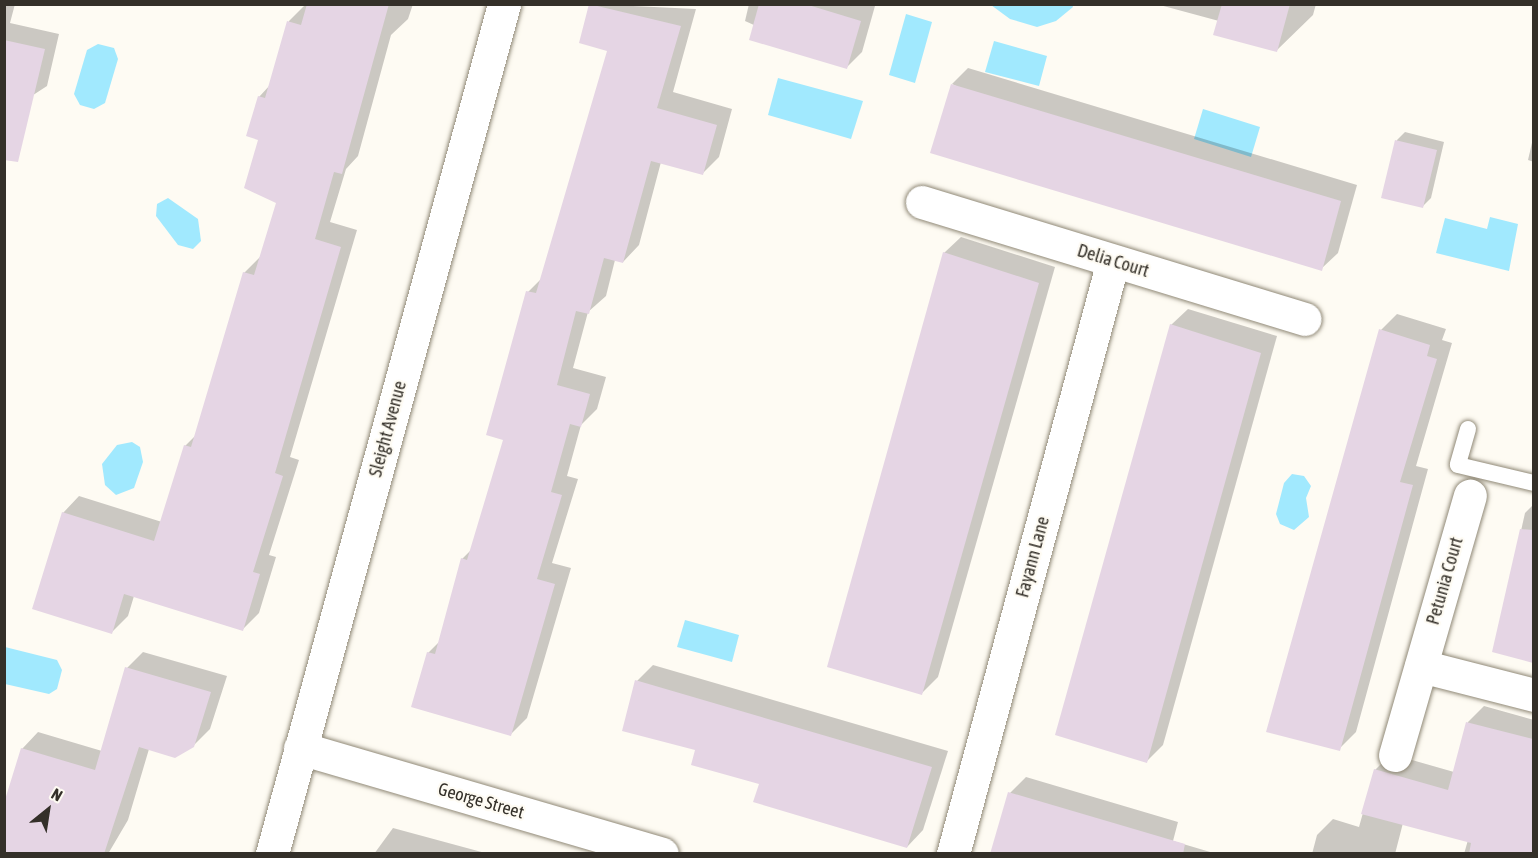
<!DOCTYPE html>
<html>
<head>
<meta charset="utf-8">
<style>
	body { margin:0 }
	#map { position:relative; width:1538px; height:858px; overflow:hidden; background:#fefbf3; font-family:"Asap Condensed",sans-serif }
	div>[style] { position:absolute }
	.water>* { inset:0; background:#a1e9fe }
	.shadow>* { inset:0; background:#0003 }
	.building>* { inset:0; background:#e5d5e4 }
	.roads { filter:drop-shadow(0 0 2px #908977) drop-shadow(0 0 2px #908977) }
	.service>* { height:16px; margin:-8px; padding:0 8px; transform-origin:8px; border-radius:8px; background:#fff }
	.minor>* { height:33px; margin:-16.5px; padding:0 16.5px; transform-origin:16.5px; border-radius:16.5px; background:#fff }
	span { translate:-50% -50%; white-space:nowrap; text-align:center; line-height:1.15; -webkit-text-stroke:4.5px #fefbf3; paint-order:stroke }
	.street-label { font-size:18px; color:#343029 }
	.frame { position:absolute; inset:0; border:6px solid #343029; pointer-events:none }
	.north { position:absolute; left:18px; top:780px; width:60px; height:60px; -webkit-text-stroke:4px #fefbf3; paint-order:stroke; rotate:30deg; font-size:16px; font-weight:700; line-height:24px; text-align:center; color:#343029 }
	.north::after { content:''; display:block; margin:auto; width:21px; height:27px; background:#343029; clip-path:polygon(50% 0,100% 100%,50% 72%,0 100%) }
</style>
</head>
<body>
<div id="map">
	<div class="water">
		<i style="clip-path:polygon(991px 5px,1072px 4px,1073px 7px,1056px 21px,1037px 27px,1010px 19px)"></i>
		<i style="clip-path:polygon(906px 14px,932px 22px,915px 83px,889px 75px)"></i>
		<i style="clip-path:polygon(994px 41px,1047px 56px,1039px 86px,985px 72px)"></i>
		<i style="clip-path:polygon(98px 44px,114px 48px,118px 59px,105px 103px,94px 109px,80px 105px,74px 94px,87px 50px)"></i>
		<i style="clip-path:polygon(778px 78px,863px 101px,851px 139px,768px 115px)"></i>
		<i style="clip-path:polygon(1203px 109px,1260px 127px,1251px 157px,1194px 139px)"></i>
		<i style="clip-path:polygon(168px 198px,198px 219px,201px 241px,193px 249px,178px 245px,156px 216px,157px 204px)"></i>
		<i style="clip-path:polygon(1490px 217px,1518px 224px,1509px 271px,1436px 253px,1445px 218px,1487px 229px)"></i>
		<i style="clip-path:polygon(132px 442px,140px 447px,143px 462px,134px 488px,116px 495px,105px 485px,102px 464px,117px 445px)"></i>
		<i style="clip-path:polygon(1292px 474px,1304px 476px,1311px 486px,1306px 498px,1309px 517px,1294px 530px,1280px 524px,1276px 514px,1284px 483px)"></i>
		<i style="clip-path:polygon(685px 620px,739px 635px,732px 662px,677px 647px)"></i>
		<i style="clip-path:polygon(5px 647px,57px 660px,62px 670px,57px 689px,49px 694px,5px 684px)"></i>
	</div>
	<div class="shadow">
		<i style="clip-path:polygon(4px 4px,15px 4px,10px 23px,59px 34px,47px 86px,4px 114px)"></i>
		<i style="clip-path:polygon(413px 4px,408px 19px,391px 35px,358px 156px,346px 169px,330px 222px,357px 230px,290px 457px,299px 460px,269px 555px,276px 557px,259px 613px,242px 630px,134px 596px,128px 616px,111px 633px,63px 513px,79px 496px,162px 522px,185px 446px,196px 435px,244px 273px,261px 256px,278px 202px,260px 139px,259px 97px,270px 85px,289px 21px,305px 5px)"></i>
		<i style="clip-path:polygon(591px 4px,696px 9px,673px 92px,732px 109px,719px 157px,702px 174px,661px 162px,639px 245px,623px 262px,615px 260px,606px 296px,588px 312px,573px 368px,606px 377px,597px 409px,581px 425px,567px 476px,578px 479px,552px 563px,571px 568px,527px 718px,511px 734px,428px 653px,440px 641px,462px 559px,472px 549px,505px 439px,528px 292px,543px 277px,609px 50px)"></i>
		<i style="clip-path:polygon(749px 4px,869px 4px,875px 6px,862px 52px,847px 67px,745px 21px)"></i>
		<i style="clip-path:polygon(1156px 4px,1316px 4px,1313px 15px,1276px 51px,1219px 21px)"></i>
		<i style="clip-path:polygon(968px 68px,1357px 185px,1338px 253px,1321px 269px,952px 84px)"></i>
		<i style="clip-path:polygon(1405px 132px,1444px 142px,1431px 198px,1423px 206px,1383px 196px,1397px 140px)"></i>
		<i style="clip-path:polygon(1534px 134px,1534px 162px,1528px 160px)"></i>
		<i style="clip-path:polygon(961px 237px,1055px 267px,938px 677px,921px 694px,944px 253px)"></i>
		<i style="clip-path:polygon(1188px 309px,1277px 336px,1163px 745px,1146px 762px,1171px 325px)"></i>
		<i style="clip-path:polygon(1397px 314px,1446px 329px,1442px 340px,1452px 343px,1416px 466px,1428px 469px,1356px 732px,1339px 749px,1381px 330px)"></i>
		<i style="clip-path:polygon(1534px 504px,1534px 661px,1494px 651px,1525px 513px)"></i>
		<i style="clip-path:polygon(143px 652px,227px 676px,210px 729px,193px 746px,149px 749px,128px 820px,108px 854px,4px 854px,22px 749px,38px 732px,102px 751px,127px 668px)"></i>
		<i style="clip-path:polygon(653px 665px,948px 751px,923px 830px,907px 847px,696px 749px,637px 681px)"></i>
		<i style="clip-path:polygon(1484px 706px,1534px 720px,1534px 854px,1464px 854px,1468px 840px,1403px 823px,1395px 854px,1312px 854px,1317px 835px,1333px 819px,1359px 827px,1375px 770px,1391px 754px,1454px 772px,1468px 722px)"></i>
		<i style="clip-path:polygon(1026px 777px,1178px 822px,1173px 841px,1217px 854px,992px 854px,1010px 793px)"></i>
		<i style="clip-path:polygon(393px 828px,489px 854px,374px 854px)"></i>
	</div>
	<div class="building">
		<i style="clip-path:polygon(307px 4px,389px 4px,342px 174px,334px 172px,315px 239px,341px 247px,275px 473px,283px 476px,253px 572px,260px 574px,243px 631px,124px 594px,112px 634px,32px 609px,62px 512px,154px 541px,184px 445px,191px 447px,243px 272px,254px 275px,276px 203px,244px 188px,258px 140px,246px 136px,258px 96px,265px 98px,287px 21px,301px 25px)"></i>
		<i style="clip-path:polygon(589px 4px,681px 26px,657px 108px,717px 125px,703px 175px,651px 161px,623px 263px,604px 258px,589px 314px,576px 311px,557px 385px,590px 394px,581px 427px,570px 424px,551px 492px,562px 495px,537px 579px,555px 584px,511px 736px,411px 707px,427px 652px,435px 654px,461px 558px,467px 560px,503px 440px,486px 435px,497px 396px,526px 291px,536px 293px,607px 51px,579px 43px)"></i>
		<i style="clip-path:polygon(759px 4px,805px 4px,861px 21px,847px 69px,749px 40px)"></i>
		<i style="clip-path:polygon(1222px 4px,1290px 4px,1277px 52px,1213px 35px)"></i>
		<i style="clip-path:polygon(4px 40px,45px 49px,18px 162px,4px 160px)"></i>
		<i style="clip-path:polygon(951px 84px,1341px 201px,1322px 271px,930px 153px)"></i>
		<i style="clip-path:polygon(1395px 140px,1437px 150px,1423px 208px,1381px 198px)"></i>
		<i style="clip-path:polygon(943px 252px,1039px 283px,922px 695px,827px 667px)"></i>
		<i style="clip-path:polygon(1170px 324px,1261px 353px,1147px 763px,1055px 735px)"></i>
		<i style="clip-path:polygon(1379px 329px,1430px 345px,1427px 356px,1437px 359px,1400px 482px,1413px 485px,1340px 751px,1266px 732px)"></i>
		<i style="clip-path:polygon(1520px 529px,1533px 530px,1533px 663px,1492px 652px)"></i>
		<i style="clip-path:polygon(125px 667px,211px 692px,194px 747px,175px 758px,139px 747px,104px 854px,4px 854px,4px 803px,21px 748px,95px 770px)"></i>
		<i style="clip-path:polygon(635px 680px,932px 767px,907px 848px,753px 802px,759px 784px,691px 765px,695px 750px,622px 731px)"></i>
		<i style="clip-path:polygon(1466px 722px,1533px 739px,1533px 854px,1469px 854px,1471px 843px,1361px 814px,1374px 769px,1448px 790px)"></i>
		<i style="clip-path:polygon(1008px 792px,1185px 844px,1183px 854px,990px 854px)"></i>
	</div>
	<div class="roads">
		<div class="service">
			<i style="left:1468px;top:429px;width:37px;rotate:106deg"></i>
			<i style="left:1458px;top:465px;width:78px;rotate:13.3deg"></i>
		</div>
		<div class="minor">
			<i style="left:922px;top:202px;width:400px;rotate:17deg"></i>
			<i style="left:1421px;top:666px;width:117px;rotate:14.4deg"></i>
			<i style="left:300px;top:748px;width:377px;rotate:16.3deg"></i>
			<i style="left:1395px;top:755px;width:270px;rotate:-73.9deg"></i>
			<i style="left:272px;top:854px;width:881px;rotate:-74.73deg"></i>
			<i style="left:953px;top:854px;width:614px;rotate:-74.9deg"></i>
		</div>
	</div>
	<div class="street-label">
		<span style="left:1113px;top:261px;rotate:17deg">Delia Court</span>
		<span style="left:388px;top:429px;rotate:-75deg">Sleight Avenue</span>
		<span style="left:1033px;top:557px;rotate:-75deg">Fayann Lane</span>
		<span style="left:1445px;top:581px;rotate:-74deg">Petunia Court</span>
		<span style="left:481px;top:801px;rotate:16deg">George Street</span>
	</div>
	<div class="frame"></div>
	<div class="north">N</div>
</div>
</body>
</html>
